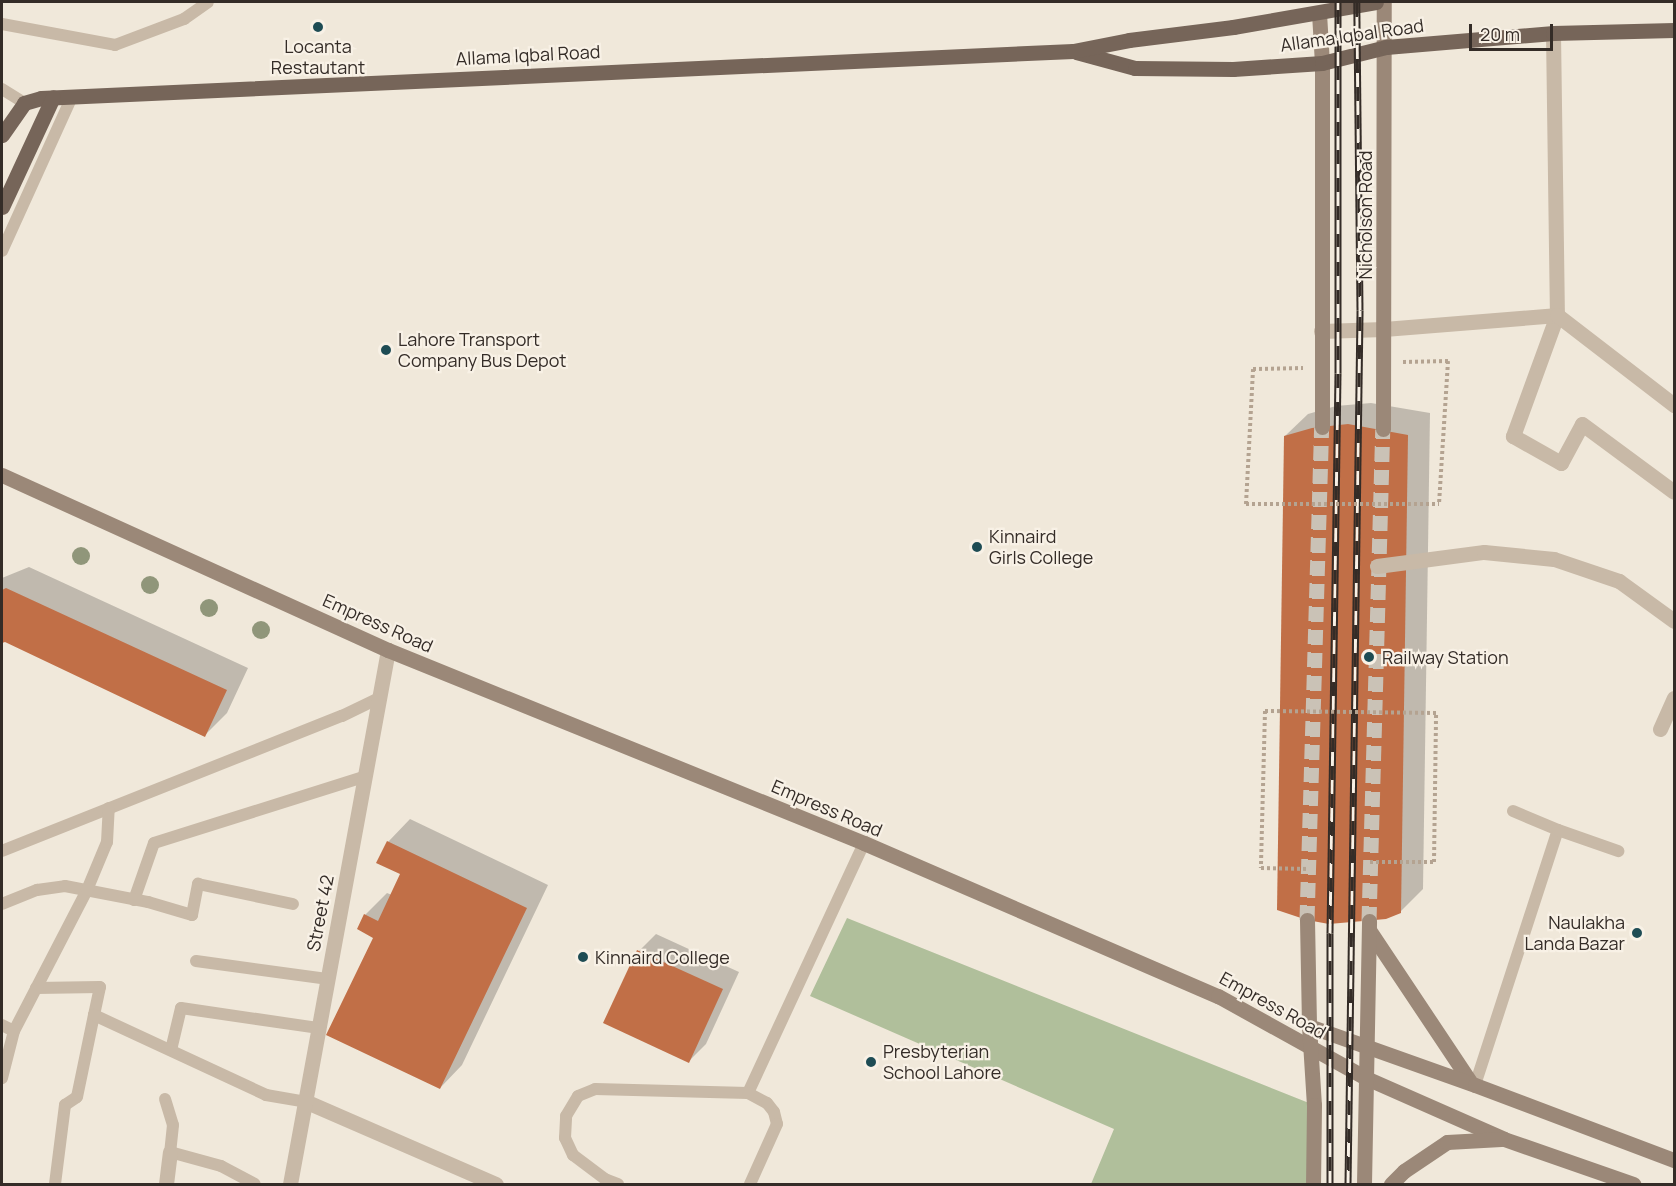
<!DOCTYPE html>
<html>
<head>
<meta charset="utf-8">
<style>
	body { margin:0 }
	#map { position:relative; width:1676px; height:1186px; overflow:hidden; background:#f0e8da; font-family:Manrope,sans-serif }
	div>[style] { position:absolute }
	.green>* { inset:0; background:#b0bf9b }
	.shadow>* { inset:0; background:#0003 }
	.building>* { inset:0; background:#c16f47 }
	.secondary-tunnel>* { height:15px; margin-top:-7.5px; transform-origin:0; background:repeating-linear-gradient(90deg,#cac2b6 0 15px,transparent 0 23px) }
	.path>* { height:4px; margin-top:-2px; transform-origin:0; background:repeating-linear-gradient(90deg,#b4a391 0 3px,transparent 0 6px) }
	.lane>* { height:12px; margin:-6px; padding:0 6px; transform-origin:6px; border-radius:6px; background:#c8b9a7 }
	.street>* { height:15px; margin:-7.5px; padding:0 7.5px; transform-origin:7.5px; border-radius:7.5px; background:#c8b9a7 }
	.secondary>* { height:15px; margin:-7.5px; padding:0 7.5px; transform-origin:7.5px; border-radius:7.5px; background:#9b8878 }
	.primary>* { height:15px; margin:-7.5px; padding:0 7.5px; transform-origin:7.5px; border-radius:7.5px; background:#766559 }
	.rail>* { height:7px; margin-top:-3.5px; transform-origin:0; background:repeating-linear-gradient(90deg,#f8f1e6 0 14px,#342c27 0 28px); box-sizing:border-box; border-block:2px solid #342c27 }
	.path-bridge>* { height:4px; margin-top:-2px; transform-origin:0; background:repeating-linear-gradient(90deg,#b4a391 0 3px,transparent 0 6px) }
	.trees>* { width:18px; height:18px; margin:-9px; border-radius:50%; background:#90967a }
	.dots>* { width:16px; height:16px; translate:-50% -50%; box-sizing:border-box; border:3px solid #f8f1e6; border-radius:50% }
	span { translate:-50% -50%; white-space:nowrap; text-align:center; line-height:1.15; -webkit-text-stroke:4.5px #f8f1e6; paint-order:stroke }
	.street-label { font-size:18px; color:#342c27 }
	.poi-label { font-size:18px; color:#342c27 }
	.left { translate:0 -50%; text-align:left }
	.right { translate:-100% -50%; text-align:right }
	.frame { position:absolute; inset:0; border:3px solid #342c27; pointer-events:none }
	.scale { position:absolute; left:1469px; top:24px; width:84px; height:27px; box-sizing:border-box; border:3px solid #342c27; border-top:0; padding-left:8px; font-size:18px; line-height:21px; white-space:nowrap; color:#342c27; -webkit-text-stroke:4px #f8f1e6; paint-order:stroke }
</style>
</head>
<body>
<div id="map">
	<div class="green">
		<i style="clip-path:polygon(847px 918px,1314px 1105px,1313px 1184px,1091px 1184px,1114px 1129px,810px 996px)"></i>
	</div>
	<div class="shadow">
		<i style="clip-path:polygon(1371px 403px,1430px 413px,1423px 889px,1400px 912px,1285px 436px,1308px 414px,1336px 406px)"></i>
		<i style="clip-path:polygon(29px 567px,248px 668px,227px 713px,204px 736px,5px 640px,2px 641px,2px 578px)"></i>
		<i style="clip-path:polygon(410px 819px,548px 885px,462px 1065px,440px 1088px,365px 915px,387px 893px,392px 895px,402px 874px,388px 842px)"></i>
		<i style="clip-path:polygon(656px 934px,739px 972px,706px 1044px,689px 1061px,605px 1023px,639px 951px)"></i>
	</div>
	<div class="building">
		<i style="clip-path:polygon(1348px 424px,1408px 435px,1401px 913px,1386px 919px,1329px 924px,1307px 920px,1277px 910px,1284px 436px,1312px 428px)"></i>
		<i style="clip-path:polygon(6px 588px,227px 690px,205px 737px,5px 642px,2px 643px,2px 590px)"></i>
		<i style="clip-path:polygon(387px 841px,527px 908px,440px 1089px,326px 1035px,373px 938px,357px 929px,364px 914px,378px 921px,400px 874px,376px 863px)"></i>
		<i style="clip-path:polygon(637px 950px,723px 989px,689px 1063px,603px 1023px)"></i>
	</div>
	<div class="secondary-tunnel">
		<i style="left:1307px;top:920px;width:493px;rotate:-88.3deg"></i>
		<i style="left:1369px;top:921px;width:492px;rotate:-88.4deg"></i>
	</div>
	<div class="path">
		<i style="left:1403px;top:362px;width:45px;rotate:-1.3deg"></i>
		<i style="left:1448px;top:361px;width:143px;rotate:93.6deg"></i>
		<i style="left:1246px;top:504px;width:135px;rotate:-87deg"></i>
		<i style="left:1253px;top:369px;width:50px;rotate:-1.1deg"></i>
		<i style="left:1265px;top:711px;width:157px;rotate:91.5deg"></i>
		<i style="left:1261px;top:868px;width:48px;rotate:1.2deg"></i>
		<i style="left:1370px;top:862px;width:64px"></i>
		<i style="left:1434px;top:862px;width:149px;rotate:-89.2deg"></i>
	</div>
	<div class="lane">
		<i style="left:2px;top:24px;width:115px;rotate:10.5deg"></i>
		<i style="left:115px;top:45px;width:74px;rotate:-20.6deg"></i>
		<i style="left:184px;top:19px;width:29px;rotate:-35deg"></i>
		<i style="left:2px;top:89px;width:26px;rotate:32deg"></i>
		<i style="left:2px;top:251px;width:169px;rotate:-65.6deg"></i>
		<i style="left:1513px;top:811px;width:49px;rotate:22.9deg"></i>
		<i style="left:2px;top:851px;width:366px;rotate:-21.7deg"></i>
		<i style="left:342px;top:716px;width:41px;rotate:-25.9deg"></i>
		<i style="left:134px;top:900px;width:60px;rotate:-70.7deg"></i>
		<i style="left:154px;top:843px;width:222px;rotate:-17.5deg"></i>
		<i style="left:2px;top:904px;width:38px;rotate:-22deg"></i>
		<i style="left:37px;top:890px;width:28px;rotate:-8deg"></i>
		<i style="left:65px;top:886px;width:85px;rotate:10.9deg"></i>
		<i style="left:148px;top:902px;width:46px;rotate:16.5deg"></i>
		<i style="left:192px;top:915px;width:32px;rotate:-79deg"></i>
		<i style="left:198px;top:884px;width:97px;rotate:11.9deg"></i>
		<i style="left:196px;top:961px;width:132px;rotate:7.8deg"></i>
		<i style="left:36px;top:988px;width:64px;rotate:-0.9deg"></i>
		<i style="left:100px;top:987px;width:29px;rotate:102deg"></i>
		<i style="left:2px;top:1025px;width:13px;rotate:27deg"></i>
		<i style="left:171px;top:1050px;width:43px;rotate:-76.6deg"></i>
		<i style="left:181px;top:1008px;width:138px;rotate:8.3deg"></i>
		<i style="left:2px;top:1078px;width:49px;rotate:-75.7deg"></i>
		<i style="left:14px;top:1031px;width:159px;rotate:-62.6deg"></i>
		<i style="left:87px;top:890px;width:52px;rotate:-67.4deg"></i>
		<i style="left:107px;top:842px;width:34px;rotate:-87deg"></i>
		<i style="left:1475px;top:1085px;width:268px;rotate:-72deg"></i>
		<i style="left:1558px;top:830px;width:64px;rotate:19.3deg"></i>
		<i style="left:748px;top:1093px;width:276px;rotate:-65.1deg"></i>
		<i style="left:165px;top:1099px;width:27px;rotate:73deg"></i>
		<i style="left:173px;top:1125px;width:27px;rotate:96deg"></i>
		<i style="left:170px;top:1152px;width:53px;rotate:15.4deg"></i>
		<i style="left:221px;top:1166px;width:38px;rotate:28deg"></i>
		<i style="left:55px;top:1184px;width:80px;rotate:-82.8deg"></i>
		<i style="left:65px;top:1105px;width:14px;rotate:-34deg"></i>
		<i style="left:77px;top:1097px;width:84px;rotate:-78.3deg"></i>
		<i style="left:94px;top:1015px;width:190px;rotate:24.9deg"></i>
		<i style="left:266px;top:1095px;width:42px;rotate:9.7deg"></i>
		<i style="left:618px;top:1184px;width:14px;rotate:-159deg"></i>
		<i style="left:605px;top:1179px;width:40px;rotate:-143deg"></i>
		<i style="left:573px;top:1155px;width:19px;rotate:-115deg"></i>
		<i style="left:565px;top:1138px;width:22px;rotate:-87deg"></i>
		<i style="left:566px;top:1116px;width:23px;rotate:-59deg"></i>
		<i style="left:578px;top:1096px;width:18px;rotate:-22deg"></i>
		<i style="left:595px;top:1089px;width:153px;rotate:1.5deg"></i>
		<i style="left:748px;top:1093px;width:21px;rotate:28deg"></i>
		<i style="left:767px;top:1103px;width:11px;rotate:52deg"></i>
		<i style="left:774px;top:1112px;width:12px;rotate:76deg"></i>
		<i style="left:777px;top:1124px;width:66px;rotate:114.2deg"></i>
	</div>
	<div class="street">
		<i style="left:1553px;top:33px;width:282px;rotate:89.2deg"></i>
		<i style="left:1557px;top:315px;width:129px;rotate:110deg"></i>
		<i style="left:1513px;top:436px;width:55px;rotate:29.4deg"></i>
		<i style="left:1561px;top:463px;width:44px;rotate:-61.7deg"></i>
		<i style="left:1582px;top:424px;width:114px;rotate:36.5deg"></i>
		<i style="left:1321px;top:331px;width:63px;rotate:-1.8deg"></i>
		<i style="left:1384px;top:329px;width:174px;rotate:-4.6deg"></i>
		<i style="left:1557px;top:315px;width:148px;rotate:37.6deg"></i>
		<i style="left:1377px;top:566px;width:108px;rotate:-7.5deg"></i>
		<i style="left:1484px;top:552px;width:70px;rotate:5.7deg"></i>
		<i style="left:1554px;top:559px;width:69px;rotate:18.7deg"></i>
		<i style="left:1619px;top:581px;width:68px;rotate:36deg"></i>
		<i style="left:1660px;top:729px;width:34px;rotate:-66deg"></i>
		<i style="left:307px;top:1102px;width:206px;rotate:23.5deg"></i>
		<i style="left:166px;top:1184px;width:32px;rotate:-83deg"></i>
		<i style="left:290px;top:1184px;width:543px;rotate:-79.6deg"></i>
	</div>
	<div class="secondary">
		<i style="left:1319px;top:13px;width:50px;rotate:86.6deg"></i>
		<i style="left:1322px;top:63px;width:364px;rotate:90deg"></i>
		<i style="left:1383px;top:429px;width:427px;rotate:-89.9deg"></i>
		<i style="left:2px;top:475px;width:424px;rotate:24.4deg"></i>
		<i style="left:388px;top:650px;width:514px;rotate:22.07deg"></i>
		<i style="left:864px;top:843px;width:386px;rotate:23.4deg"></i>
		<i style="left:1218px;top:996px;width:169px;rotate:29deg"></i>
		<i style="left:1366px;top:1078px;width:151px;rotate:23.8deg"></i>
		<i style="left:1504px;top:1139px;width:137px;rotate:19.2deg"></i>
		<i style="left:1307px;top:920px;width:106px;rotate:88.9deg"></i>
		<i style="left:1309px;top:1026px;width:79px;rotate:86.4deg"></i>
		<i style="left:1314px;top:1105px;width:79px;rotate:90.7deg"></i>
		<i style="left:1369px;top:930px;width:184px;rotate:56.3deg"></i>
		<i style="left:1309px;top:1026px;width:176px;rotate:19.6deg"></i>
		<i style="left:1475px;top:1085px;width:213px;rotate:20.7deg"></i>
		<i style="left:1364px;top:1184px;width:263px;rotate:-88.9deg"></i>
		<i style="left:1391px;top:1184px;width:18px;rotate:-45deg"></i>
		<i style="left:1404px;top:1171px;width:52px;rotate:-34deg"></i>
		<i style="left:1447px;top:1142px;width:54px;rotate:-3.2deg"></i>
	</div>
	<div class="primary">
		<i style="left:1076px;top:52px;width:61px;rotate:15.2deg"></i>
		<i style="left:1135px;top:68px;width:98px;rotate:0.6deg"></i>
		<i style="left:1233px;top:69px;width:89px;rotate:-3.9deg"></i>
		<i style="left:1322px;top:63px;width:66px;rotate:-14deg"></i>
		<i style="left:1386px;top:47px;width:168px;rotate:-4.8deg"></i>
		<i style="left:1553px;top:33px;width:121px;rotate:-1.4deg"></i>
		<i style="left:2px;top:135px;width:39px;rotate:-55deg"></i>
		<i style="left:24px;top:103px;width:18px;rotate:-16deg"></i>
		<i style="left:41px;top:98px;width:1033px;rotate:-2.61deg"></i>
		<i style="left:1073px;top:51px;width:57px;rotate:-11.1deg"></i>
		<i style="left:1129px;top:40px;width:105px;rotate:-7.1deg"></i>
		<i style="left:1233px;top:27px;width:145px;rotate:-9.9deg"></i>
		<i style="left:2px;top:207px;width:121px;rotate:-65.1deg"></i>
	</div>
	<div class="rail">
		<i style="left:1330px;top:1184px;width:251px;rotate:-90deg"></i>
		<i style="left:1330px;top:933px;width:560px;rotate:-89.18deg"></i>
		<i style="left:1338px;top:373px;width:371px;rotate:-90deg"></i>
		<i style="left:1348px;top:1184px;width:874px;rotate:-89.21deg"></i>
		<i style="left:1360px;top:310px;width:308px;rotate:-90.6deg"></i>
	</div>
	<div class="path-bridge">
		<i style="left:1246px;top:504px;width:193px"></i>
		<i style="left:1265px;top:711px;width:171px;rotate:0.7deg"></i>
	</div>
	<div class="trees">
		<i style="left:81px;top:556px"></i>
		<i style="left:150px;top:585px"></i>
		<i style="left:209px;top:608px"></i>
		<i style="left:261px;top:630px"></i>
	</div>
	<div class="dots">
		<i style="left:318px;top:27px;background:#1e4c54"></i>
		<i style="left:386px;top:350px;background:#1e4c54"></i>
		<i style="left:977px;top:547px;background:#1e4c54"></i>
		<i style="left:1369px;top:657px;background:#1e4c54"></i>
		<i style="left:1637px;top:933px;background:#1e4c54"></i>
		<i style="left:583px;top:957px;background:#1e4c54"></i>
		<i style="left:871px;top:1062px;background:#1e4c54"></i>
	</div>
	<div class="street-label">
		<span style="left:1352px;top:35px;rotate:-8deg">Allama Iqbal Road</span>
		<span style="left:528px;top:55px;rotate:-3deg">Allama Iqbal Road</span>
		<span style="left:1365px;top:215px;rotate:-90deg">Nicholson Road</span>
		<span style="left:378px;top:623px;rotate:24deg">Empress Road</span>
		<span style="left:827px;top:808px;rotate:23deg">Empress Road</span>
		<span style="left:320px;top:913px;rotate:-79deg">Street 42</span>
		<span style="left:1273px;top:1005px;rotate:29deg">Empress Road</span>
	</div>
	<div class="poi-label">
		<span style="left:318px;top:57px">Locanta<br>Restautant</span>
		<span class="left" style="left:398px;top:350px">Lahore Transport<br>Company Bus Depot</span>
		<span class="left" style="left:989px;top:547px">Kinnaird<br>Girls College</span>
		<span class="left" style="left:1382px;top:657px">Railway Station</span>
		<span class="right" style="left:1625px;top:933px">Naulakha<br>Landa Bazar</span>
		<span class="left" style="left:595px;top:957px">Kinnaird College</span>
		<span class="left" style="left:883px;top:1062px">Presbyterian<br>School Lahore</span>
	</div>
	<div class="frame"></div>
	<div class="scale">20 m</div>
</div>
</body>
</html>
